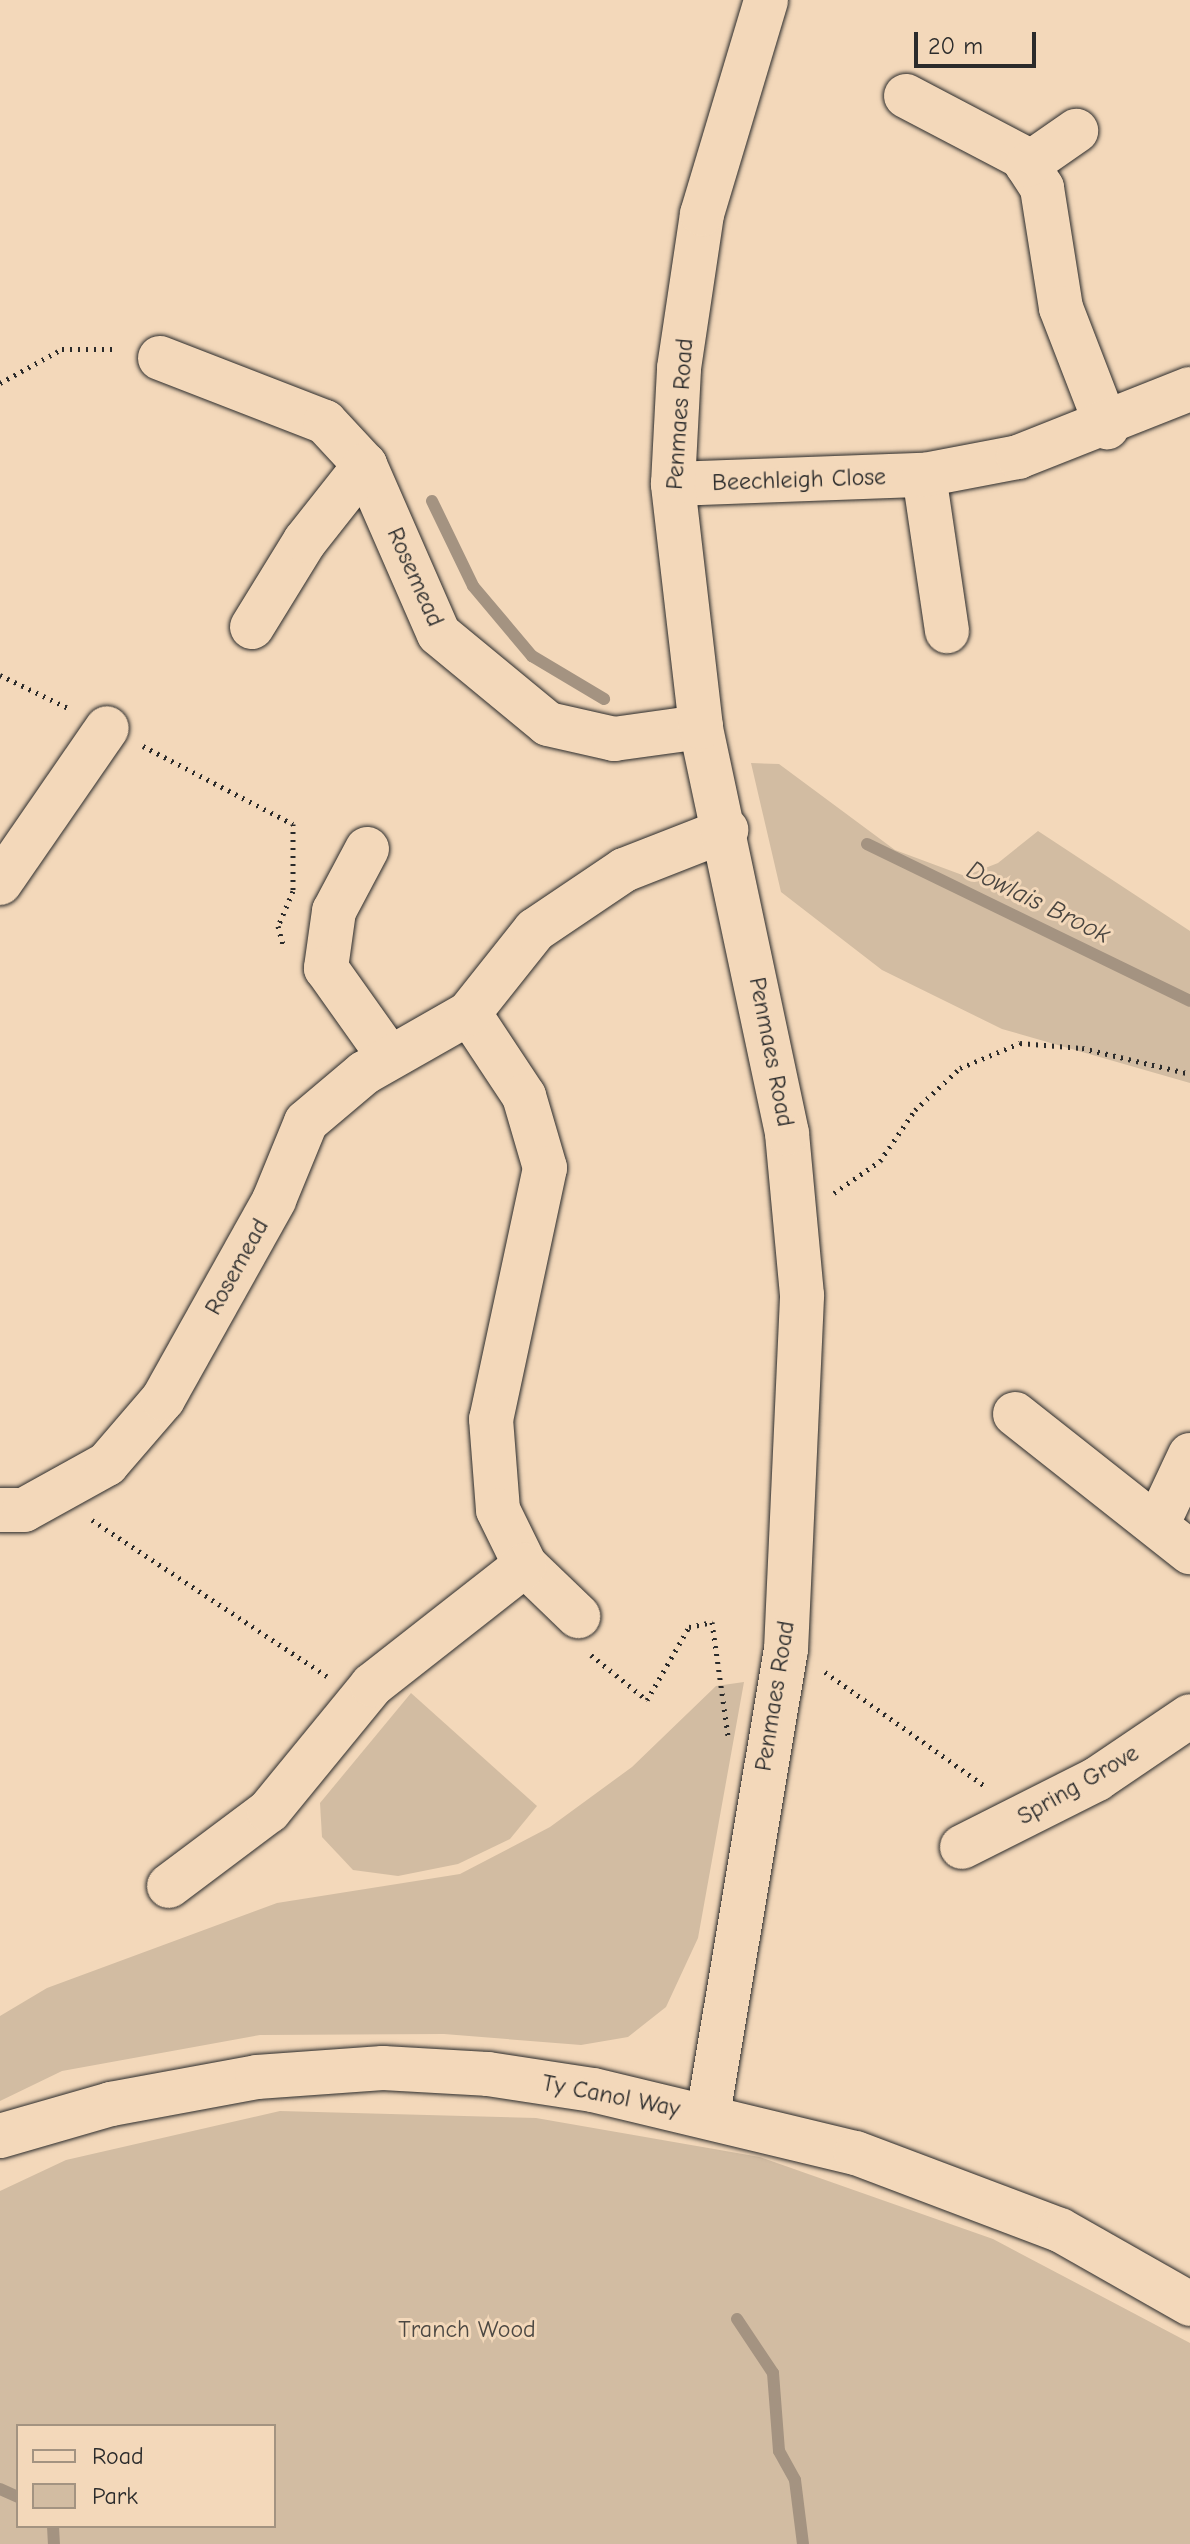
<!DOCTYPE html>
<html>
<head>
<meta charset="utf-8">
<style>
	body { margin:0 }
	#map { position:relative; width:1190px; height:2544px; overflow:hidden; background:#f3d8ba; font-family:"Comic Neue",sans-serif }
	div>[style] { position:absolute }
	.green>* { inset:0; background:#d2bca2 }
	.stream>* { height:12px; margin:-6px; padding:0 6px; transform-origin:6px; border-radius:6px; background:#a49381 }
	.path>* { height:5px; margin-top:-2.5px; transform-origin:0; background:repeating-linear-gradient(90deg,#2b2b2b 0 2px,transparent 0 8px) }
	.roads { filter:drop-shadow(0 0 2px #2b2b2b) drop-shadow(0 0 2px #2b2b2b) }
	.minor>* { height:44px; margin:-22px; padding:0 22px; transform-origin:22px; border-radius:22px; background:#f3d8ba }
	span { translate:-50% -50%; white-space:nowrap; text-align:center; line-height:1.15; -webkit-text-stroke:6px #f3d8ba; paint-order:stroke }
	.street-label { font-size:24px; color:#2b2b2b }
	.park-label { font-size:24px; color:#4c4843 }
	.water-label { font-size:26px; color:#494540; font-style:italic }
	.legend { position:absolute; left:16px; top:2424px; width:260px; height:104px; box-sizing:border-box; background:#f3d8ba; border:2px solid #a39381; margin:0; padding:10px 14px; list-style:none; font-size:24px; color:#2b2b2b }
	.legend li { display:flex; align-items:center; gap:16px; height:40px }
	.legend b { width:40px; border:2px solid #a39381 }
	.scale { position:absolute; left:914px; top:32px; width:122px; height:36px; box-sizing:border-box; border:4px solid #2b2b2b; border-top:0; padding-left:10px; font-size:24px; line-height:28px; white-space:nowrap; color:#2b2b2b; -webkit-text-stroke:6px #f3d8ba; paint-order:stroke }
</style>
</head>
<body>
<div id="map">
	<div class="green">
		<i style="clip-path:polygon(751px 763px,779px 764px,895px 850px,965px 876px,998px 863px,1038px 831px,1190px 931px,1190px 1083px,1002px 1029px,882px 970px,781px 892px)"></i>
		<i style="clip-path:polygon(744px 1682px,698px 1938px,666px 2007px,628px 2037px,581px 2045px,444px 2034px,260px 2035px,62px 2071px,0 2101px,0 2016px,47px 1988px,277px 1903px,460px 1874px,550px 1827px,632px 1767px,716px 1686px)"></i>
		<i style="clip-path:polygon(411px 1693px,537px 1806px,510px 1839px,458px 1864px,398px 1876px,353px 1870px,322px 1837px,320px 1803px)"></i>
		<i style="clip-path:polygon(evenodd,280px 2111px,536px 2118px,760px 2157px,993px 2239px,1190px 2343px,1190px 2544px,0 2544px,0 2191px,66px 2160px,280px 2111px,18px 2426px,274px 2426px,274px 2526px,18px 2526px,18px 2426px)"></i>
	</div>
	<div class="stream">
		<i style="left:432px;top:501px;width:94px;rotate:64.2deg"></i>
		<i style="left:473px;top:586px;width:92px;rotate:49.9deg"></i>
		<i style="left:532px;top:656px;width:84px;rotate:30.8deg"></i>
		<i style="left:867px;top:844px;width:359px;rotate:25.9deg"></i>
		<i style="left:737px;top:2319px;width:65px;rotate:56.3deg"></i>
		<i style="left:773px;top:2373px;width:78px;rotate:85.6deg"></i>
		<i style="left:779px;top:2451px;width:33px;rotate:61deg"></i>
		<i style="left:795px;top:2480px;width:64px;rotate:82.9deg"></i>
		<i style="left:0;top:2489px;width:20px;rotate:24deg"></i>
		<i style="left:53px;top:2526px;width:18px;rotate:87deg"></i>
	</div>
	<div class="path">
		<i style="left:0;top:383px;width:71px;rotate:-28.7deg"></i>
		<i style="left:62px;top:349px;width:56px"></i>
		<i style="left:0;top:675px;width:78px;rotate:25.9deg"></i>
		<i style="left:143px;top:746px;width:169px;rotate:27.5deg"></i>
		<i style="left:293px;top:824px;width:67px;rotate:90deg"></i>
		<i style="left:293px;top:891px;width:38px;rotate:113deg"></i>
		<i style="left:278px;top:926px;width:23px;rotate:75deg"></i>
		<i style="left:834px;top:1193px;width:56px;rotate:-34.8deg"></i>
		<i style="left:880px;top:1161px;width:62px;rotate:-55.5deg"></i>
		<i style="left:915px;top:1110px;width:62px;rotate:-43deg"></i>
		<i style="left:960px;top:1068px;width:65px;rotate:-22.6deg"></i>
		<i style="left:1020px;top:1043px;width:62px;rotate:4.6deg"></i>
		<i style="left:1082px;top:1048px;width:111px;rotate:13.5deg"></i>
		<i style="left:92px;top:1520px;width:282px;rotate:33.6deg"></i>
		<i style="left:591px;top:1655px;width:72px;rotate:38.8deg"></i>
		<i style="left:647px;top:1700px;width:84px;rotate:-60.1deg"></i>
		<i style="left:689px;top:1627px;width:24px;rotate:-12deg"></i>
		<i style="left:712px;top:1622px;width:115px;rotate:82deg"></i>
		<i style="left:825px;top:1672px;width:198px;rotate:35.5deg"></i>
	</div>
	<div class="roads">
		<div class="minor">
			<i style="left:906px;top:96px;width:131px;rotate:27.7deg"></i>
			<i style="left:1022px;top:157px;width:37px;rotate:57deg"></i>
			<i style="left:1042px;top:188px;width:121px;rotate:81deg"></i>
			<i style="left:1061px;top:308px;width:128px;rotate:68.9deg"></i>
			<i style="left:1027px;top:165px;width:60px;rotate:-34.8deg"></i>
			<i style="left:160px;top:358px;width:177px;rotate:21.2deg"></i>
			<i style="left:325px;top:422px;width:59px;rotate:47.1deg"></i>
			<i style="left:365px;top:465px;width:184px;rotate:66.4deg"></i>
			<i style="left:439px;top:634px;width:141px;rotate:39.5deg"></i>
			<i style="left:548px;top:724px;width:68px;rotate:12.8deg"></i>
			<i style="left:614px;top:739px;width:88px;rotate:-7.9deg"></i>
			<i style="left:924px;top:475px;width:158px;rotate:81.6deg"></i>
			<i style="left:673px;top:484px;width:251px;rotate:-2.1deg"></i>
			<i style="left:924px;top:475px;width:96px;rotate:-10.8deg"></i>
			<i style="left:1018px;top:457px;width:185px;rotate:-21.6deg"></i>
			<i style="left:252px;top:627px;width:101px;rotate:-58.4deg"></i>
			<i style="left:305px;top:541px;width:97px;rotate:-51.7deg"></i>
			<i style="left:367px;top:849px;width:70px;rotate:118deg"></i>
			<i style="left:334px;top:911px;width:58px;rotate:98deg"></i>
			<i style="left:326px;top:968px;width:110px;rotate:54.6deg"></i>
			<i style="left:0;top:883px;width:188px;rotate:-55.4deg"></i>
			<i style="left:469px;top:1013px;width:100px;rotate:56.5deg"></i>
			<i style="left:524px;top:1096px;width:75px;rotate:73.7deg"></i>
			<i style="left:545px;top:1168px;width:257px;rotate:102.1deg"></i>
			<i style="left:491px;top:1419px;width:91px;rotate:85.6deg"></i>
			<i style="left:498px;top:1510px;width:61px;rotate:63.9deg"></i>
			<i style="left:525px;top:1565px;width:74px;rotate:43.9deg"></i>
			<i style="left:1015px;top:1414px;width:223px;rotate:38.3deg"></i>
			<i style="left:0;top:1510px;width:24px"></i>
			<i style="left:24px;top:1510px;width:95px;rotate:-29deg"></i>
			<i style="left:107px;top:1464px;width:86px;rotate:-49.3deg"></i>
			<i style="left:163px;top:1399px;width:228px;rotate:-60.8deg"></i>
			<i style="left:274px;top:1200px;width:84px;rotate:-67.7deg"></i>
			<i style="left:306px;top:1122px;width:76px;rotate:-40.2deg"></i>
			<i style="left:364px;top:1073px;width:121px;rotate:-29.7deg"></i>
			<i style="left:469px;top:1013px;width:106px;rotate:-51.5deg"></i>
			<i style="left:535px;top:930px;width:107px;rotate:-34deg"></i>
			<i style="left:624px;top:870px;width:110px;rotate:-21.4deg"></i>
			<i style="left:1159px;top:1521px;width:73px;rotate:-64.8deg"></i>
			<i style="left:962px;top:1847px;width:151px;rotate:-26.7deg"></i>
			<i style="left:1097px;top:1779px;width:112px;rotate:-34.1deg"></i>
			<i style="left:169px;top:1886px;width:125px;rotate:-36.9deg"></i>
			<i style="left:269px;top:1811px;width:163px;rotate:-50.7deg"></i>
			<i style="left:372px;top:1685px;width:194px;rotate:-38.1deg"></i>
			<i style="left:708px;top:2115px;width:471px;rotate:-80.5deg"></i>
			<i style="left:786px;top:1650px;width:355px;rotate:-87.4deg"></i>
			<i style="left:802px;top:1295px;width:163px;rotate:-95.3deg"></i>
			<i style="left:787px;top:1133px;width:415px;rotate:-102deg"></i>
			<i style="left:701px;top:727px;width:245px;rotate:-96.6deg"></i>
			<i style="left:673px;top:484px;width:116px;rotate:-87deg"></i>
			<i style="left:679px;top:368px;width:156px;rotate:-81.5deg"></i>
			<i style="left:702px;top:214px;width:223px;rotate:-73.3deg"></i>
			<i style="left:0;top:2136px;width:116px;rotate:-16.1deg"></i>
			<i style="left:111px;top:2104px;width:148px;rotate:-10.5deg"></i>
			<i style="left:257px;top:2077px;width:126px;rotate:-4.1deg"></i>
			<i style="left:383px;top:2068px;width:105px;rotate:3.3deg"></i>
			<i style="left:488px;top:2074px;width:106px;rotate:8.7deg"></i>
			<i style="left:593px;top:2090px;width:270px;rotate:13.5deg"></i>
			<i style="left:856px;top:2153px;width:218px;rotate:20.7deg"></i>
			<i style="left:1060px;top:2230px;width:150px;rotate:29.6deg"></i>
		</div>
	</div>
	<div class="street-label">
		<span style="left:680px;top:414px;rotate:-86deg">Penmaes Road</span>
		<span style="left:799px;top:480px;rotate:-2deg">Beechleigh Close</span>
		<span style="left:415px;top:577px;rotate:66deg">Rosemead</span>
		<span style="left:771px;top:1052px;rotate:79deg">Penmaes Road</span>
		<span style="left:237px;top:1267px;rotate:-61deg">Rosemead</span>
		<span style="left:775px;top:1696px;rotate:-81deg">Penmaes Road</span>
		<span style="left:1078px;top:1785px;rotate:-30deg">Spring Grove</span>
		<span style="left:611px;top:2096px;rotate:11deg">Ty Canol Way</span>
	</div>
	<div class="park-label">
		<span style="left:467px;top:2330px">Tranch Wood</span>
	</div>
	<div class="water-label">
		<span style="left:1038px;top:903px;rotate:26deg">Dowlais Brook</span>
	</div>
	<ul class="legend">
	<li><b style="height:10px;background:#f3d8ba"></b>Road</li>
	<li><b style="height:22px;background:#d2bca2"></b>Park</li>
	</ul>
	<div class="scale">20 m</div>
</div>
</body>
</html>
